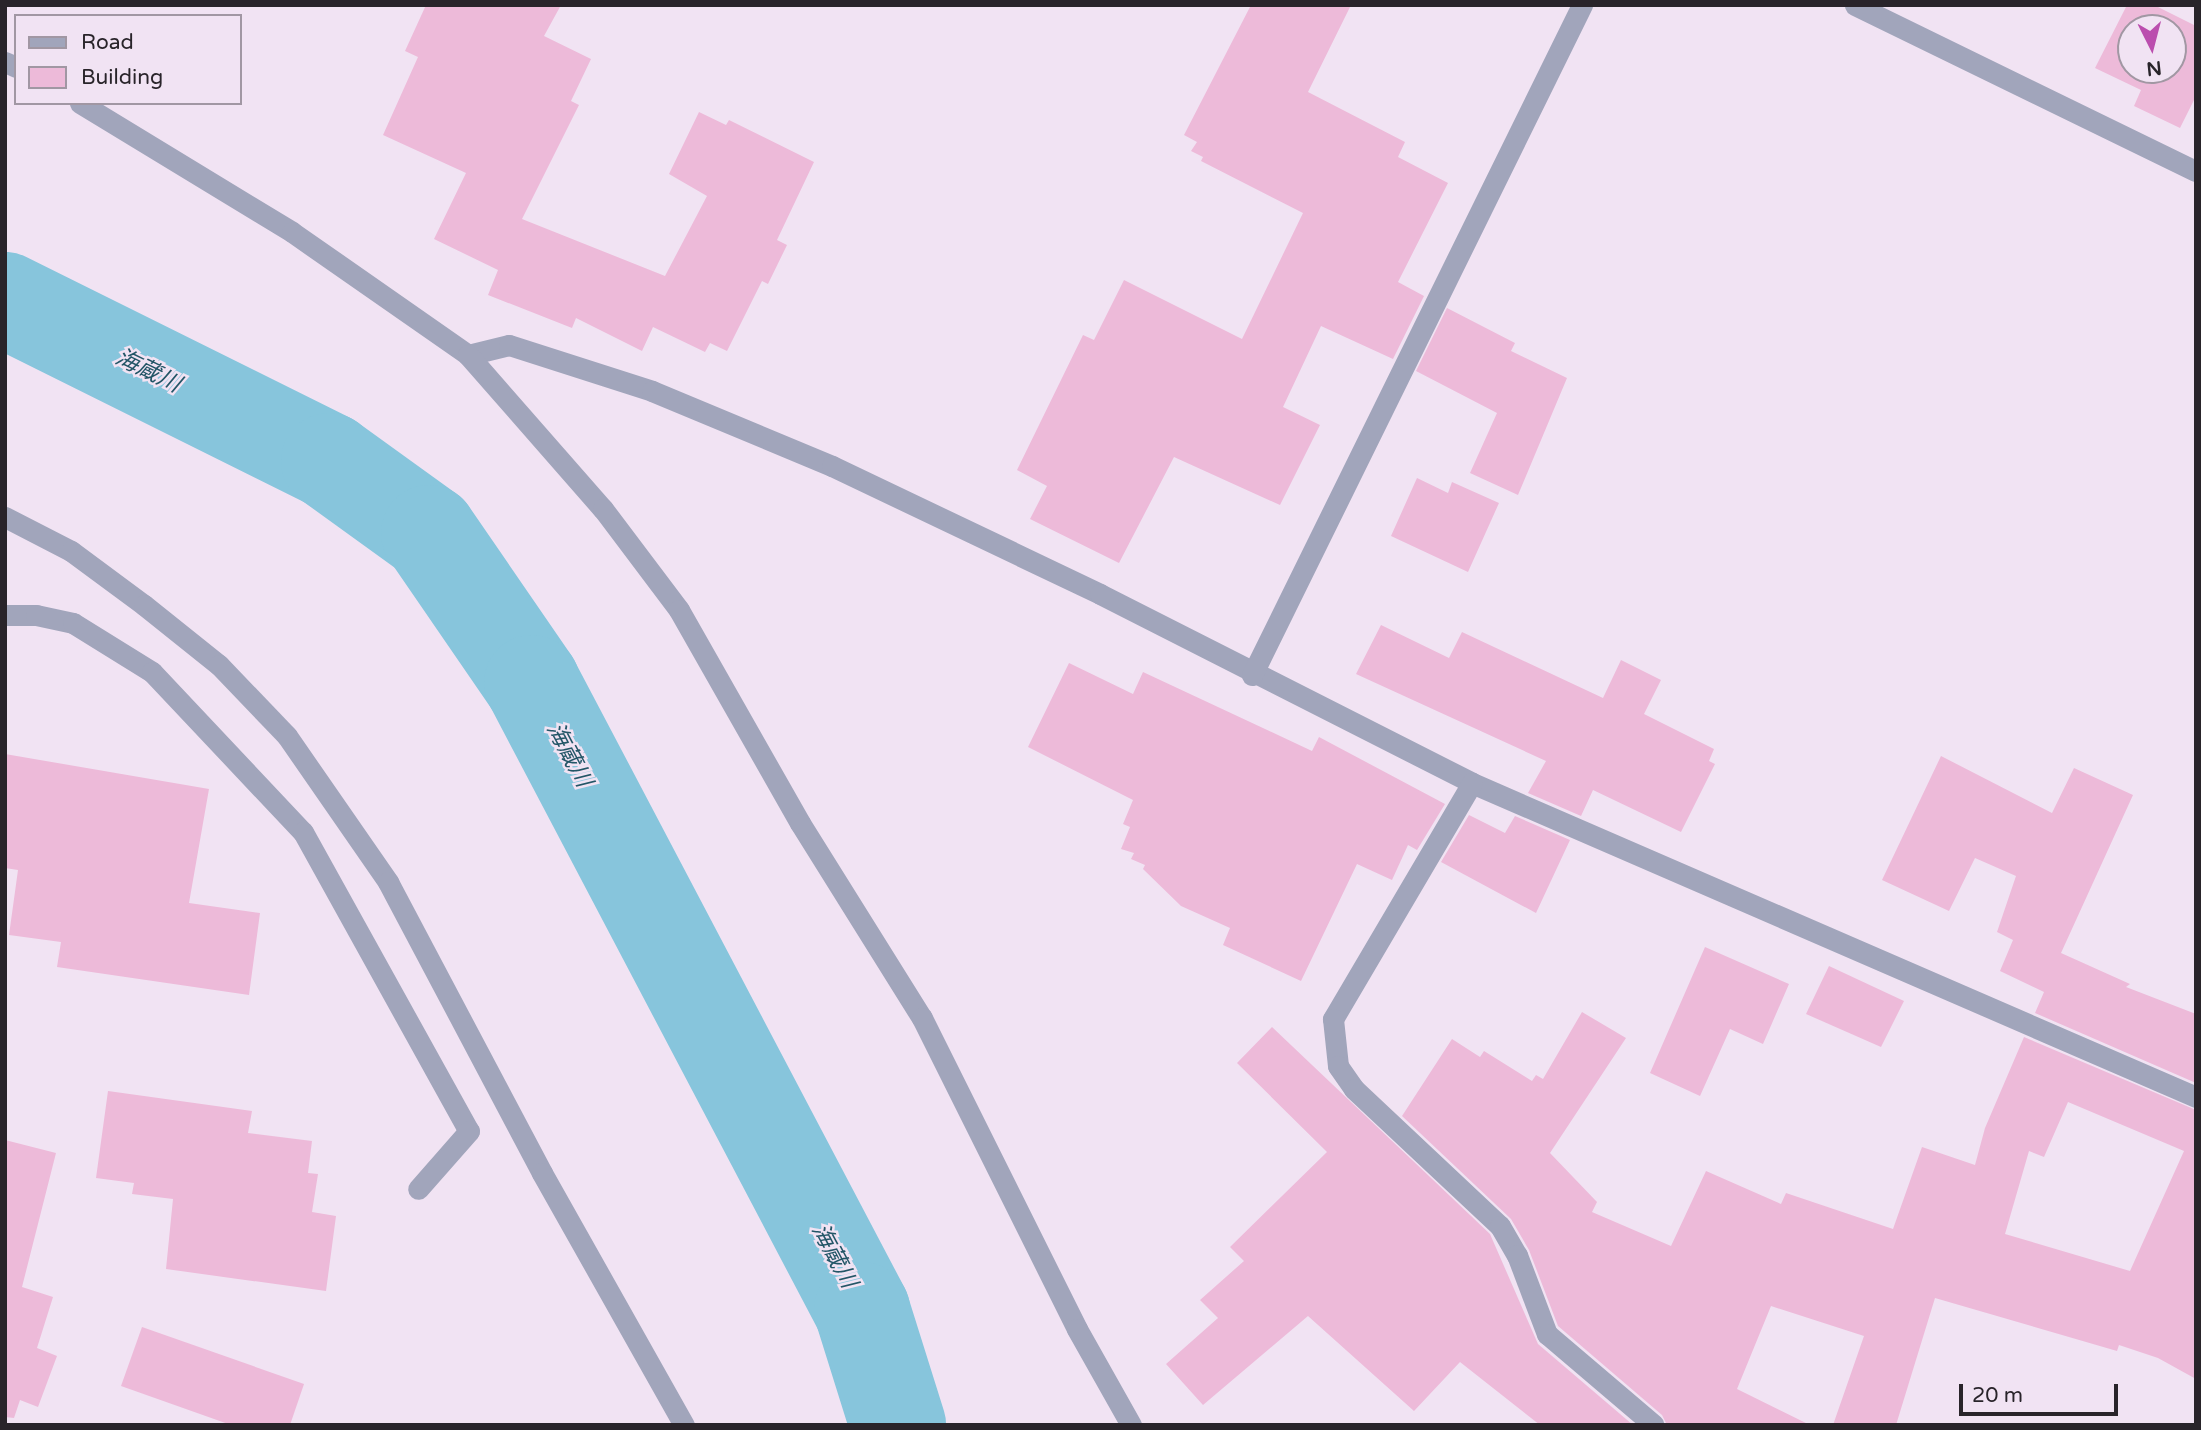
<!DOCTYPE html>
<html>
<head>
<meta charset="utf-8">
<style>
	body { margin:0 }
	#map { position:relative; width:2201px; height:1430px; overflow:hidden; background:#f1e3f3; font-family:"Varela Round","Noto Sans JP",sans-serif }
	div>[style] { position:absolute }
	.river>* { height:96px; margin:-48px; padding:0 48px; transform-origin:48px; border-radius:48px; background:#87c5dc }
	.building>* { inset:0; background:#edbad9 }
	.street>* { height:21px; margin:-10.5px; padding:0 10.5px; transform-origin:10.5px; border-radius:10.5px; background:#a1a5bb }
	span { translate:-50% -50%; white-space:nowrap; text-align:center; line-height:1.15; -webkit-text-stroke:5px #f1e3f3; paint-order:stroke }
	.water-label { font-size:23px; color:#235667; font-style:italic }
	.frame { position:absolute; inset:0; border:7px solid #29242a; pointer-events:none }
	.legend { position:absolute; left:14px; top:14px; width:228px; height:91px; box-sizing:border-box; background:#f1e3f3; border:2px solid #a197a3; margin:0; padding:9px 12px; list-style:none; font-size:21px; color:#29242a }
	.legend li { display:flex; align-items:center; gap:14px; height:35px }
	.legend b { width:35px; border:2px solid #a197a3 }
	.north { position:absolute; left:2117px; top:14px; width:70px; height:70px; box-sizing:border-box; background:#f1e3f3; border:2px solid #a197a3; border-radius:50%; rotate:174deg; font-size:19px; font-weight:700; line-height:28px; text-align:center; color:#29242a }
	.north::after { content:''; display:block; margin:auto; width:24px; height:32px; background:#bb4eae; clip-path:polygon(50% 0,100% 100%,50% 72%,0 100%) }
	.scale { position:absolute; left:1959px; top:1384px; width:159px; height:32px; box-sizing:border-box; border:4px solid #29242a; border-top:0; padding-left:9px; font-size:21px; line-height:24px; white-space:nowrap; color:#29242a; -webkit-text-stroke:5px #f1e3f3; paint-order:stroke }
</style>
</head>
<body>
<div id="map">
	<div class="river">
		<i style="left:5px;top:300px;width:362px;rotate:26.4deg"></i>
		<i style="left:329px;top:461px;width:123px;rotate:35.8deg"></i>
		<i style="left:429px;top:533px;width:182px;rotate:55.5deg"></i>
		<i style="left:532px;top:683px;width:709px;rotate:62.24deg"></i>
		<i style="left:862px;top:1310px;width:121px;rotate:72.6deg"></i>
	</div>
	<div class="building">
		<i style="clip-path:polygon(426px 5px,561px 5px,544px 36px,591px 59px,571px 101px,579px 105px,522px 219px,665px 276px,707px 196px,669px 174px,699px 112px,726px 125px,729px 120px,814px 162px,777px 240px,787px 245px,768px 284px,762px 281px,727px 351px,710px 343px,705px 352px,653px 327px,642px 351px,576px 318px,572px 328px,488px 295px,498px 270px,434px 239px,466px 173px,383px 135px,418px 57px,405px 51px)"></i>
		<i style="clip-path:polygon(1251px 5px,1351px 5px,1308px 92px,1405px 142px,1398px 157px,1448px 183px,1398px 282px,1424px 296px,1393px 359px,1321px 326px,1283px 407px,1320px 425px,1280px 505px,1174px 457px,1119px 563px,1030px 519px,1047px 486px,1017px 470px,1083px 335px,1094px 340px,1124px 280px,1242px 339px,1303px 213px,1201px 161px,1203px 157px,1191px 151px,1197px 142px,1184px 135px)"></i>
		<i style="clip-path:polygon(evenodd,2127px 5px,2154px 5px,2196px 26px,2196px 96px,2180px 128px,2134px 106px,2141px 90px,2095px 68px,2127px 5px,2131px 28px,2173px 28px,2173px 70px,2131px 70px,2131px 28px)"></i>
		<i style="clip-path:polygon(1447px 308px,1515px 343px,1511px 351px,1567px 378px,1518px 495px,1470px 473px,1497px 413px,1416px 371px)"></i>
		<i style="clip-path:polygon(1417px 478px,1448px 493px,1452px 482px,1499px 503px,1468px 572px,1391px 536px)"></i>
		<i style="clip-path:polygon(1381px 625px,1449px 658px,1462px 632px,1603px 698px,1621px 660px,1661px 680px,1644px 714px,1714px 749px,1709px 761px,1715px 764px,1681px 832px,1593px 790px,1581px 816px,1528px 793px,1546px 761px,1356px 674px)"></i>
		<i style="clip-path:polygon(1069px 663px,1133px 694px,1143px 672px,1312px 751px,1319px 737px,1445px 804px,1417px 850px,1408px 845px,1392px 880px,1357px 864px,1301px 981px,1223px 945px,1230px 928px,1181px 906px,1143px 869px,1145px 865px,1131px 859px,1134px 853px,1121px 849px,1130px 827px,1123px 824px,1133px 800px,1028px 747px)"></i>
		<i style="clip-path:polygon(5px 754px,209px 789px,189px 903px,260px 913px,249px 995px,57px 967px,61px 942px,9px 935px,18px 870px,5px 868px)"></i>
		<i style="clip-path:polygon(1941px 756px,2052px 813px,2074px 768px,2133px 795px,2061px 953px,2130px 984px,2126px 987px,2196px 1014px,2196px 1083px,2035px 1013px,2044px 992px,2000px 971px,2013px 940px,1997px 932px,2016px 876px,1975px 858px,1949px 911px,1882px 880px)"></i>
		<i style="clip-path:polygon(1469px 815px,1505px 833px,1515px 816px,1570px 840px,1536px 913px,1441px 862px)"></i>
		<i style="clip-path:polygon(1705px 947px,1789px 984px,1763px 1044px,1730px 1029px,1700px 1096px,1650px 1073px)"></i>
		<i style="clip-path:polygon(1829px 966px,1904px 1001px,1881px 1047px,1806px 1014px)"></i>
		<i style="clip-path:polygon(evenodd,1582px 1012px,1626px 1038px,1550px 1153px,1597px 1202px,1592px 1212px,1671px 1246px,1706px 1171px,1781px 1204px,1786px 1193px,1893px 1229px,1922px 1147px,1975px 1165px,1985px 1128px,2024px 1037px,2196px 1110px,2196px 1379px,2158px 1358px,2119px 1345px,2117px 1351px,1935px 1298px,1896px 1425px,1833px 1425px,1864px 1336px,1771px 1306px,1737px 1389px,1810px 1425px,1667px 1425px,1662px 1415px,1558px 1326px,1529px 1250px,1511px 1219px,1402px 1116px,1452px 1039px,1480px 1057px,1484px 1051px,1532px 1081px,1536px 1075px,1543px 1079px,1582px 1012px,2068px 1102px,2184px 1151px,2130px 1271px,2005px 1234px,2029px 1151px,2044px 1157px,2068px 1102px)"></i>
		<i style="clip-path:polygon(1272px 1027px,1490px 1234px,1538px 1344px,1633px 1425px,1540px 1425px,1460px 1362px,1414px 1411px,1308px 1316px,1203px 1405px,1166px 1364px,1218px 1318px,1200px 1300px,1244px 1261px,1230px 1247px,1327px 1152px,1237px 1063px)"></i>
		<i style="clip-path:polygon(108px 1091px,252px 1111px,248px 1133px,312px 1141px,308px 1173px,318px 1174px,312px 1212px,336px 1216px,326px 1291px,166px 1269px,173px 1199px,132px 1194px,134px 1183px,96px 1178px)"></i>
		<i style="clip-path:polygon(5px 1140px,56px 1153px,22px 1287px,53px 1297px,37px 1348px,57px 1356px,38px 1407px,20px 1400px,14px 1418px,5px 1417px)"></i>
		<i style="clip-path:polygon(142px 1327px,304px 1384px,290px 1425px,231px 1425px,121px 1386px)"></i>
	</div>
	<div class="street">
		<i style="left:1855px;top:5px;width:379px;rotate:26deg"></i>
		<i style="left:5px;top:62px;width:12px;rotate:24deg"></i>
		<i style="left:80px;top:103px;width:248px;rotate:31.3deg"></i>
		<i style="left:292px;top:232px;width:215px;rotate:34.9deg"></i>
		<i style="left:468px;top:355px;width:42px;rotate:-13.7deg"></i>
		<i style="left:509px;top:345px;width:150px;rotate:17.8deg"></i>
		<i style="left:652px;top:391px;width:195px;rotate:22.6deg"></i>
		<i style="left:832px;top:466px;width:297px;rotate:25.5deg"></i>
		<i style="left:1100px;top:594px;width:417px;rotate:26.9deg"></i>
		<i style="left:1472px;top:783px;width:789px;rotate:23.45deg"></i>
		<i style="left:468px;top:355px;width:205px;rotate:48.8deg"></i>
		<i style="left:603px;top:509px;width:126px;rotate:53deg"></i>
		<i style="left:679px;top:610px;width:245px;rotate:60.4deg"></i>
		<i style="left:800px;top:823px;width:230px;rotate:58deg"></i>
		<i style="left:922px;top:1018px;width:347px;rotate:63.5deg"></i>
		<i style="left:1077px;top:1329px;width:110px;rotate:60.6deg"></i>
		<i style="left:5px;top:517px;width:74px;rotate:27.3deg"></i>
		<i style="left:71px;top:551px;width:91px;rotate:36.5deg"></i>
		<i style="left:144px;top:605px;width:96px;rotate:38.7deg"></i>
		<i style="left:219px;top:665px;width:98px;rotate:46.2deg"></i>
		<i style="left:287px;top:736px;width:178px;rotate:55.3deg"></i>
		<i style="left:388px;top:882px;width:329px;rotate:62.1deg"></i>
		<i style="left:542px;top:1173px;width:289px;rotate:60.6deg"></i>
		<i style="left:5px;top:615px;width:31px"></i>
		<i style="left:36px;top:615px;width:38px;rotate:12deg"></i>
		<i style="left:73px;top:623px;width:93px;rotate:31.8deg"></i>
		<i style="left:152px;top:672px;width:220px;rotate:46.7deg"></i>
		<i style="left:303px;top:832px;width:342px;rotate:61deg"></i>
		<i style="left:469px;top:1131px;width:77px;rotate:131.3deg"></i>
		<i style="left:1252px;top:675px;width:747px;rotate:-63.78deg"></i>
		<i style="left:1472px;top:783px;width:274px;rotate:120.5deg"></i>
		<i style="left:1333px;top:1019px;width:47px;rotate:83.9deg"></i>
		<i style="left:1338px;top:1066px;width:28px;rotate:55deg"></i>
		<i style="left:1354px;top:1089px;width:200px;rotate:43.2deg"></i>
		<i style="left:1500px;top:1226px;width:34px;rotate:60deg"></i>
		<i style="left:1517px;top:1255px;width:85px;rotate:69.2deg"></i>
		<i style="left:1547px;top:1334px;width:140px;rotate:40.4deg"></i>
	</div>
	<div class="water-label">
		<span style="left:148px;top:371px;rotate:26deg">海蔵川</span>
		<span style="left:569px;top:755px;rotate:62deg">海蔵川</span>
		<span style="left:834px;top:1256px;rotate:62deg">海蔵川</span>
	</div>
	<div class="frame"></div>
	<ul class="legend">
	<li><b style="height:9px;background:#a1a5bb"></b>Road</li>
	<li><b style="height:19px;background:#edbad9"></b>Building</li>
	</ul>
	<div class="north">N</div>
	<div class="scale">20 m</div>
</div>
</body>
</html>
